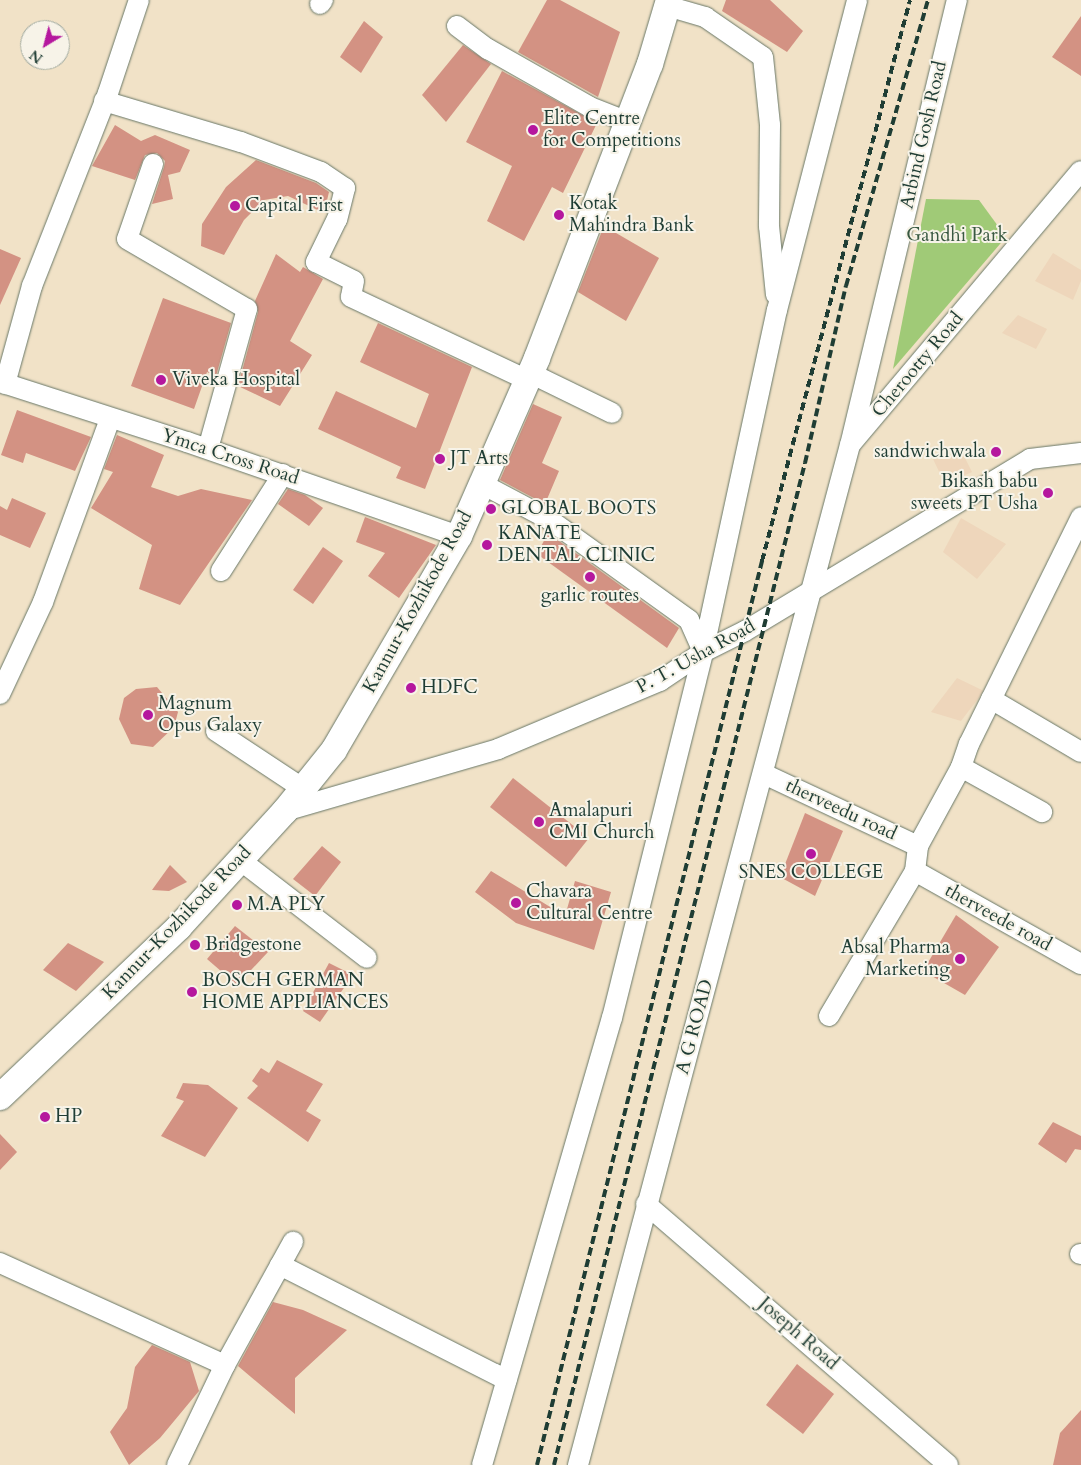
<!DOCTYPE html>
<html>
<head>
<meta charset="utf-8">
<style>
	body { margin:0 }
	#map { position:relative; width:1081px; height:1465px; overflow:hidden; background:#f1e2c7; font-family:Cardo,serif }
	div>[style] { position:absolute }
	.built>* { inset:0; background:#eed6bb }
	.green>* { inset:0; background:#a0ca77 }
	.building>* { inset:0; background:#d39283 }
	.roads { filter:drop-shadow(0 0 1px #687767) drop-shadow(0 0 1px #687767) }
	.minor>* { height:20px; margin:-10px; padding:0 10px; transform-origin:10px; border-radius:10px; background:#fff }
	.major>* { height:26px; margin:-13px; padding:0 13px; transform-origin:13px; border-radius:13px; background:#fff }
	.rail>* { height:4px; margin-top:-2px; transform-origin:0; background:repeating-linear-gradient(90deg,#1f3d34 0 8px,transparent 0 12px) }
	.dots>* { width:14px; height:14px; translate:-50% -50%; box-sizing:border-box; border:2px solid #f7f3e8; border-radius:50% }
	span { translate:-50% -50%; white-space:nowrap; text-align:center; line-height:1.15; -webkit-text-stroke:4px #f7f3e8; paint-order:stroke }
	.poi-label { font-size:19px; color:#1f3d34 }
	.left { translate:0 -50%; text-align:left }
	.right { translate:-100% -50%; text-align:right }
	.street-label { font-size:19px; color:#1f3d34 }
	.park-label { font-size:19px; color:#395941 }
	.north { position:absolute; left:20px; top:20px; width:50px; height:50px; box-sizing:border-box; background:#f7f3e8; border:1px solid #a1aaa0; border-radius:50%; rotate:217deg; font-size:14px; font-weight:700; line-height:20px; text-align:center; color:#1f3d34 }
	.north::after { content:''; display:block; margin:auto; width:18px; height:22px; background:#b5179e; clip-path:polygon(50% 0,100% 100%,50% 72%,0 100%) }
</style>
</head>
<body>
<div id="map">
	<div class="built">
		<i style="clip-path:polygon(1053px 253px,1081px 270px,1081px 281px,1073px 300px,1035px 281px)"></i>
		<i style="clip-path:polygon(1018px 315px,1047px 329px,1036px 349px,1002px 333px)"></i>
		<i style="clip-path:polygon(963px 454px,972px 472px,945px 484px,933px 459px)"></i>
		<i style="clip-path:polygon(961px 518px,1006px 544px,977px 579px,943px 552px)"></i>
		<i style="clip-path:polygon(957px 678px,984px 691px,961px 721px,931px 712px)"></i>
	</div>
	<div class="green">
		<i style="clip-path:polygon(926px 199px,979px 200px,1006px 237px,893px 369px)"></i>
	</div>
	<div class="building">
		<i style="clip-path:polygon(547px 0,560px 0,620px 32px,598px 97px,518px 52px)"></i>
		<i style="clip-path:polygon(726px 0,770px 0,803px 31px,787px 52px,722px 11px)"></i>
		<i style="clip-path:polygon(1081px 16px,1081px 76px,1052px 57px)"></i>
		<i style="clip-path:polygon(364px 21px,383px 37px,361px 73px,340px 57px)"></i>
		<i style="clip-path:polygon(463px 45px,491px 64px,446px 122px,422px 95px)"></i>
		<i style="clip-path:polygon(502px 71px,597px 123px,563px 193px,552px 187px,524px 241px,487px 221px,512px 166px,466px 142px)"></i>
		<i style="clip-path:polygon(115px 125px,141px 141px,155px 135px,190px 150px,180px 172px,168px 175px,173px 199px,152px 204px,164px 167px,165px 161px,157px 153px,145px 155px,135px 180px,92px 166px)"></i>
		<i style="clip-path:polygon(256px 160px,316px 183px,329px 192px,324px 213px,288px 196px,264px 200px,244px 220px,224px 255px,201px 246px,202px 224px,226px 187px)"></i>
		<i style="clip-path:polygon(604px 226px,659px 258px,626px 321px,578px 292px)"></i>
		<i style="clip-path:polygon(0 249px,21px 258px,0 305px)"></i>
		<i style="clip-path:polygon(276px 254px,300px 272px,303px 267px,323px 279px,290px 341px,312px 355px,280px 406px,238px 386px,258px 312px,255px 301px)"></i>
		<i style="clip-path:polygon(163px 298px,231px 323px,216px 376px,207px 372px,194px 409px,131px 386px)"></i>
		<i style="clip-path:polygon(378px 323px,472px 367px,425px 489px,396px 478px,401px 467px,318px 429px,336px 391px,416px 428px,429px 394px,360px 362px)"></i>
		<i style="clip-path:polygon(533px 404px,562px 417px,542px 463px,559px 471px,545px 504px,500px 480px)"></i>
		<i style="clip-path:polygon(17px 410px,91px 437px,75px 471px,26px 453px,23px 463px,1px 455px)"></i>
		<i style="clip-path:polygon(117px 435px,164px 455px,151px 487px,178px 496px,201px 489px,252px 500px,180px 605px,139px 589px,152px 545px,91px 508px,113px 472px,104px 469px)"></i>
		<i style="clip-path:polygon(288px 489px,305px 495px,323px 508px,309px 526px,278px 504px)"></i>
		<i style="clip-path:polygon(12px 498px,46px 513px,30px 548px,0 535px,0 506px,7px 510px)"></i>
		<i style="clip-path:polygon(365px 517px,436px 545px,399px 598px,368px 576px,385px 553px,356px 542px)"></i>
		<i style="clip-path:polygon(548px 533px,679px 628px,667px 648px,537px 554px)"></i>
		<i style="clip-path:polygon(323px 547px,343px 561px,313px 604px,293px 590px)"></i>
		<i style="clip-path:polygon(157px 687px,178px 712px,174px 727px,153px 747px,131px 744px,119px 719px,124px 698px,136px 689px)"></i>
		<i style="clip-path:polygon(513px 778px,589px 838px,566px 867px,490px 807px)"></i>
		<i style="clip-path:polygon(805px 813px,843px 831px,815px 896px,780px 877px)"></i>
		<i style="clip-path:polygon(322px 846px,341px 862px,315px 896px,293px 879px)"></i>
		<i style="clip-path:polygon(170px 865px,187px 882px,169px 891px,152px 890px)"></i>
		<i style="clip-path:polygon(491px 871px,565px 916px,575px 881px,611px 892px,594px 950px,516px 923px,475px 892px)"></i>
		<i style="clip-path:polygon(956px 915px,999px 947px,965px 995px,923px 971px)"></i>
		<i style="clip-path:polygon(235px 926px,268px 952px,237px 985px,207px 959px)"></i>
		<i style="clip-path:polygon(68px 943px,104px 962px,76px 991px,43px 970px)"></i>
		<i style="clip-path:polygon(329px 963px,353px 975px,320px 1022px,303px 1011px)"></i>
		<i style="clip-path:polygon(277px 1060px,323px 1084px,306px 1111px,321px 1120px,308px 1142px,247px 1098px,258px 1086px,252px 1081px,261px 1068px,269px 1073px)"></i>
		<i style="clip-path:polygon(183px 1083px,208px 1085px,238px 1108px,205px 1157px,161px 1136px,184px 1101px,176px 1098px)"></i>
		<i style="clip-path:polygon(1053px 1122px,1081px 1136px,1081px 1150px,1075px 1149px,1066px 1163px,1038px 1144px)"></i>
		<i style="clip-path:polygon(0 1134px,17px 1152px,0 1170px)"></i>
		<i style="clip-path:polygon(273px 1302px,303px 1310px,347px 1330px,295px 1378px,295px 1414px,238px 1366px)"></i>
		<i style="clip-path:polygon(152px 1345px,190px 1362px,199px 1391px,160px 1438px,129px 1465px,110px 1432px,127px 1408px,135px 1367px)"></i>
		<i style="clip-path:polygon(797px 1364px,834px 1394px,803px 1434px,766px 1405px)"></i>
		<i style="clip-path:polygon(1081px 1410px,1081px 1465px,1053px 1465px,1060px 1433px)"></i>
	</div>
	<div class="roads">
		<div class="minor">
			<i style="left:320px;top:4px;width:5px;rotate:-53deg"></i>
			<i style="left:667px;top:6px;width:40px;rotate:16deg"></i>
			<i style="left:705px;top:17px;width:70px;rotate:34.6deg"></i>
			<i style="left:763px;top:57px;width:68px;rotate:84.1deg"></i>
			<i style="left:770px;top:125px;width:101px;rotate:90.6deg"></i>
			<i style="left:769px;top:226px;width:69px;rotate:84.2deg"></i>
			<i style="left:457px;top:26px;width:39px;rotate:37deg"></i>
			<i style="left:488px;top:49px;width:117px;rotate:29.6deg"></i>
			<i style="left:590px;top:107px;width:41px;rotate:21.5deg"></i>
			<i style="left:104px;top:101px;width:143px;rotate:16.7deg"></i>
			<i style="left:241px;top:142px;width:85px;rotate:20.6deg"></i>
			<i style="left:321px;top:172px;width:29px;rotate:34deg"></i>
			<i style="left:345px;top:188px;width:32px;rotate:104deg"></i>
			<i style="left:337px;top:219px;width:48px;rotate:116deg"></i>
			<i style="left:316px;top:262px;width:42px;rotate:26.6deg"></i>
			<i style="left:354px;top:281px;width:16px;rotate:101deg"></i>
			<i style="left:351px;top:297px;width:195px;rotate:25.2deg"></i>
			<i style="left:153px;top:164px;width:79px;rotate:109.1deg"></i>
			<i style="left:127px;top:239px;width:139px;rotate:30.3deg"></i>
			<i style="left:247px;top:309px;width:145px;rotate:105.6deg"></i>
			<i style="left:530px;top:373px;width:91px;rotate:26deg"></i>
			<i style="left:0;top:382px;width:196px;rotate:17.8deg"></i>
			<i style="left:187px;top:442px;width:288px;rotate:19.1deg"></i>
			<i style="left:5px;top:384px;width:102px;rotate:-74.6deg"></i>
			<i style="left:32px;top:286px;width:207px;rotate:-68.5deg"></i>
			<i style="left:108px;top:93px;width:98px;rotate:-71.6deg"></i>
			<i style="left:851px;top:441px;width:454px;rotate:-76.5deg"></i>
			<i style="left:482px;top:484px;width:77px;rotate:27.9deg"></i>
			<i style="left:550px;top:520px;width:171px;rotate:35.7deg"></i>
			<i style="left:689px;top:620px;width:35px;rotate:66deg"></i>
			<i style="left:221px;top:571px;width:115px;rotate:-57.4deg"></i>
			<i style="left:0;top:694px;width:102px;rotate:-64.9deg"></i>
			<i style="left:43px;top:602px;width:195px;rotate:-69.9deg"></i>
			<i style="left:991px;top:699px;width:104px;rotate:30.5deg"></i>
			<i style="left:216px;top:731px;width:103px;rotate:33.5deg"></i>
			<i style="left:961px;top:767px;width:93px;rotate:29.1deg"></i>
			<i style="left:764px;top:774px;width:170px;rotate:25.1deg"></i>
			<i style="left:285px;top:811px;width:222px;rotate:-16.2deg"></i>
			<i style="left:498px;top:749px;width:176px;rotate:-22.8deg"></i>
			<i style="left:660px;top:681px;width:52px;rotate:-34deg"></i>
			<i style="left:703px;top:652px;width:47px;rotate:-26.6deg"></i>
			<i style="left:745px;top:631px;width:333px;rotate:-31.1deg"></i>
			<i style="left:1030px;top:459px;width:51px;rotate:-6.7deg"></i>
			<i style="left:240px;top:860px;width:160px;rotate:37.7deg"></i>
			<i style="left:915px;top:871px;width:190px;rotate:29.3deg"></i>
			<i style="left:829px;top:1016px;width:169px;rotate:-59.3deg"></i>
			<i style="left:915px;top:871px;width:25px;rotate:-83deg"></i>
			<i style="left:918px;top:846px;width:90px;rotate:-61.4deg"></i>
			<i style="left:961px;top:767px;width:24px;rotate:-71deg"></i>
			<i style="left:969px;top:744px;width:253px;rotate:-63.7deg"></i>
			<i style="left:646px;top:1204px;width:399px;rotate:40.8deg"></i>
			<i style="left:1080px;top:1254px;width:1px"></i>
			<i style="left:0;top:1263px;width:247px;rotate:24.4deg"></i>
			<i style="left:280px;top:1265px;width:254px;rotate:26.9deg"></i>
			<i style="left:177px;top:1465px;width:111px;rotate:-64.4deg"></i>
			<i style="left:225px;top:1365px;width:141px;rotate:-61.1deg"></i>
			<i style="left:482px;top:1465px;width:466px;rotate:-73.8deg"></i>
			<i style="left:612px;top:1018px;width:377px;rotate:-76deg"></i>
			<i style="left:703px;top:652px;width:350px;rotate:-77.8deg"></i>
			<i style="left:777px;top:310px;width:320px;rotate:-75.5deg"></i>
			<i style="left:578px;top:1465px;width:1056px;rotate:-75.07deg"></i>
			<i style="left:850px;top:445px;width:358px;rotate:-49.9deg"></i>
		</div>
		<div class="major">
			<i style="left:0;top:1097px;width:247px;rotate:-43.5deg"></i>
			<i style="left:179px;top:927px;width:157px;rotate:-47.6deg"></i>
			<i style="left:285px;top:811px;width:78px;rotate:-51.2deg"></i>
			<i style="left:334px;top:750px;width:248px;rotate:-59.7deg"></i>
			<i style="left:459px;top:536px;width:194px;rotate:-66.3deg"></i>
			<i style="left:537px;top:358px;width:315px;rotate:-69deg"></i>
			<i style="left:650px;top:64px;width:67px;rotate:-73.5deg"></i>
		</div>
	</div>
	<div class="rail">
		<i style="left:537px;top:1465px;width:932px;rotate:-76.02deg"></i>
		<i style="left:762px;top:561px;width:580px;rotate:-75.22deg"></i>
		<i style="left:554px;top:1465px;width:1033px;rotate:-75.94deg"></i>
		<i style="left:805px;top:463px;width:182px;rotate:-77deg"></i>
		<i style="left:846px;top:286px;width:298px;rotate:-74deg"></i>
	</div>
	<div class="dots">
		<i style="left:533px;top:130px;background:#b5179e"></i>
		<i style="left:235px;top:206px;background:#b5179e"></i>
		<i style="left:559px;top:215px;background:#b5179e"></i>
		<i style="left:161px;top:380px;background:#b5179e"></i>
		<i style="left:996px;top:452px;background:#b5179e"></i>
		<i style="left:440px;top:459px;background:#b5179e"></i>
		<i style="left:1048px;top:493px;background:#b5179e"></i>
		<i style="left:491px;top:509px;background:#b5179e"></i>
		<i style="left:487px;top:545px;background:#b5179e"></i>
		<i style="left:590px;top:577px;background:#b5179e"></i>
		<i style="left:411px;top:688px;background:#b5179e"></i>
		<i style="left:148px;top:715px;background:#b5179e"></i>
		<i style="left:539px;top:822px;background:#b5179e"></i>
		<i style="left:811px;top:854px;background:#b5179e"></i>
		<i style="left:516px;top:903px;background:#b5179e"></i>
		<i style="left:237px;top:905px;background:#b5179e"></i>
		<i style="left:195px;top:945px;background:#b5179e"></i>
		<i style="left:960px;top:959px;background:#b5179e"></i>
		<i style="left:192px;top:992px;background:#b5179e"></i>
		<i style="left:45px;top:1117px;background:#b5179e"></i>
	</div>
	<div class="poi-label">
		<span class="left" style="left:543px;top:130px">Elite Centre<br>for Competitions</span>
		<span class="left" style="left:569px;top:215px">Kotak<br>Mahindra Bank</span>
		<span class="left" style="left:245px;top:206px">Capital First</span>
		<span class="left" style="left:172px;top:380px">Viveka Hospital</span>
		<span class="right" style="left:986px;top:452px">sandwichwala</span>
		<span class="left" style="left:450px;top:459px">JT Arts</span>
		<span class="right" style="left:1038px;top:493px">Bikash babu<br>sweets PT Usha</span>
		<span class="left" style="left:501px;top:509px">GLOBAL BOOTS</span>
		<span class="left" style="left:498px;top:545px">KANATE<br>DENTAL CLINIC</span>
		<span style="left:590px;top:596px">garlic routes</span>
		<span class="left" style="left:421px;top:688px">HDFC</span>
		<span class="left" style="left:158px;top:715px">Magnum<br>Opus Galaxy</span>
		<span class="left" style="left:549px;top:822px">Amalapuri<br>CMI Church</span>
		<span style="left:811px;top:873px">SNES COLLEGE</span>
		<span class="left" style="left:526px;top:903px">Chavara<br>Cultural Centre</span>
		<span class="left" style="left:247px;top:905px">M.A PLY</span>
		<span class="left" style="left:205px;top:945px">Bridgestone</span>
		<span class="right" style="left:950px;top:959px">Absal Pharma<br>Marketing</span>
		<span class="left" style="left:202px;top:992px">BOSCH GERMAN<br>HOME APPLIANCES</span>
		<span class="left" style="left:55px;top:1117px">HP</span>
	</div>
	<div class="street-label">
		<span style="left:924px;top:135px;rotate:-77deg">Arbind Gosh Road</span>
		<span style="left:918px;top:365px;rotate:-50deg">Cherootty Road</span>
		<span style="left:230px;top:457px;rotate:18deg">Ymca Cross Road</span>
		<span style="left:418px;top:602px;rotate:-61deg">Kannur-Kozhikode Road</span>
		<span style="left:696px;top:657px;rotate:-29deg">P. T. Usha Road</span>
		<span style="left:841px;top:810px;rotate:25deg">therveedu road</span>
		<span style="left:998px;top:918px;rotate:29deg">therveede road</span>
		<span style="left:177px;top:923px;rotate:-46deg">Kannur-Kozhikode Road</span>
		<span style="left:695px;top:1027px;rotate:-75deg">A G ROAD</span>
		<span style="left:798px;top:1334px;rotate:41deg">Joseph Road</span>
	</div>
	<div class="park-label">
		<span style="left:957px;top:236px">Gandhi Park</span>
	</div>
	<div class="north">N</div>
</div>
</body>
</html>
